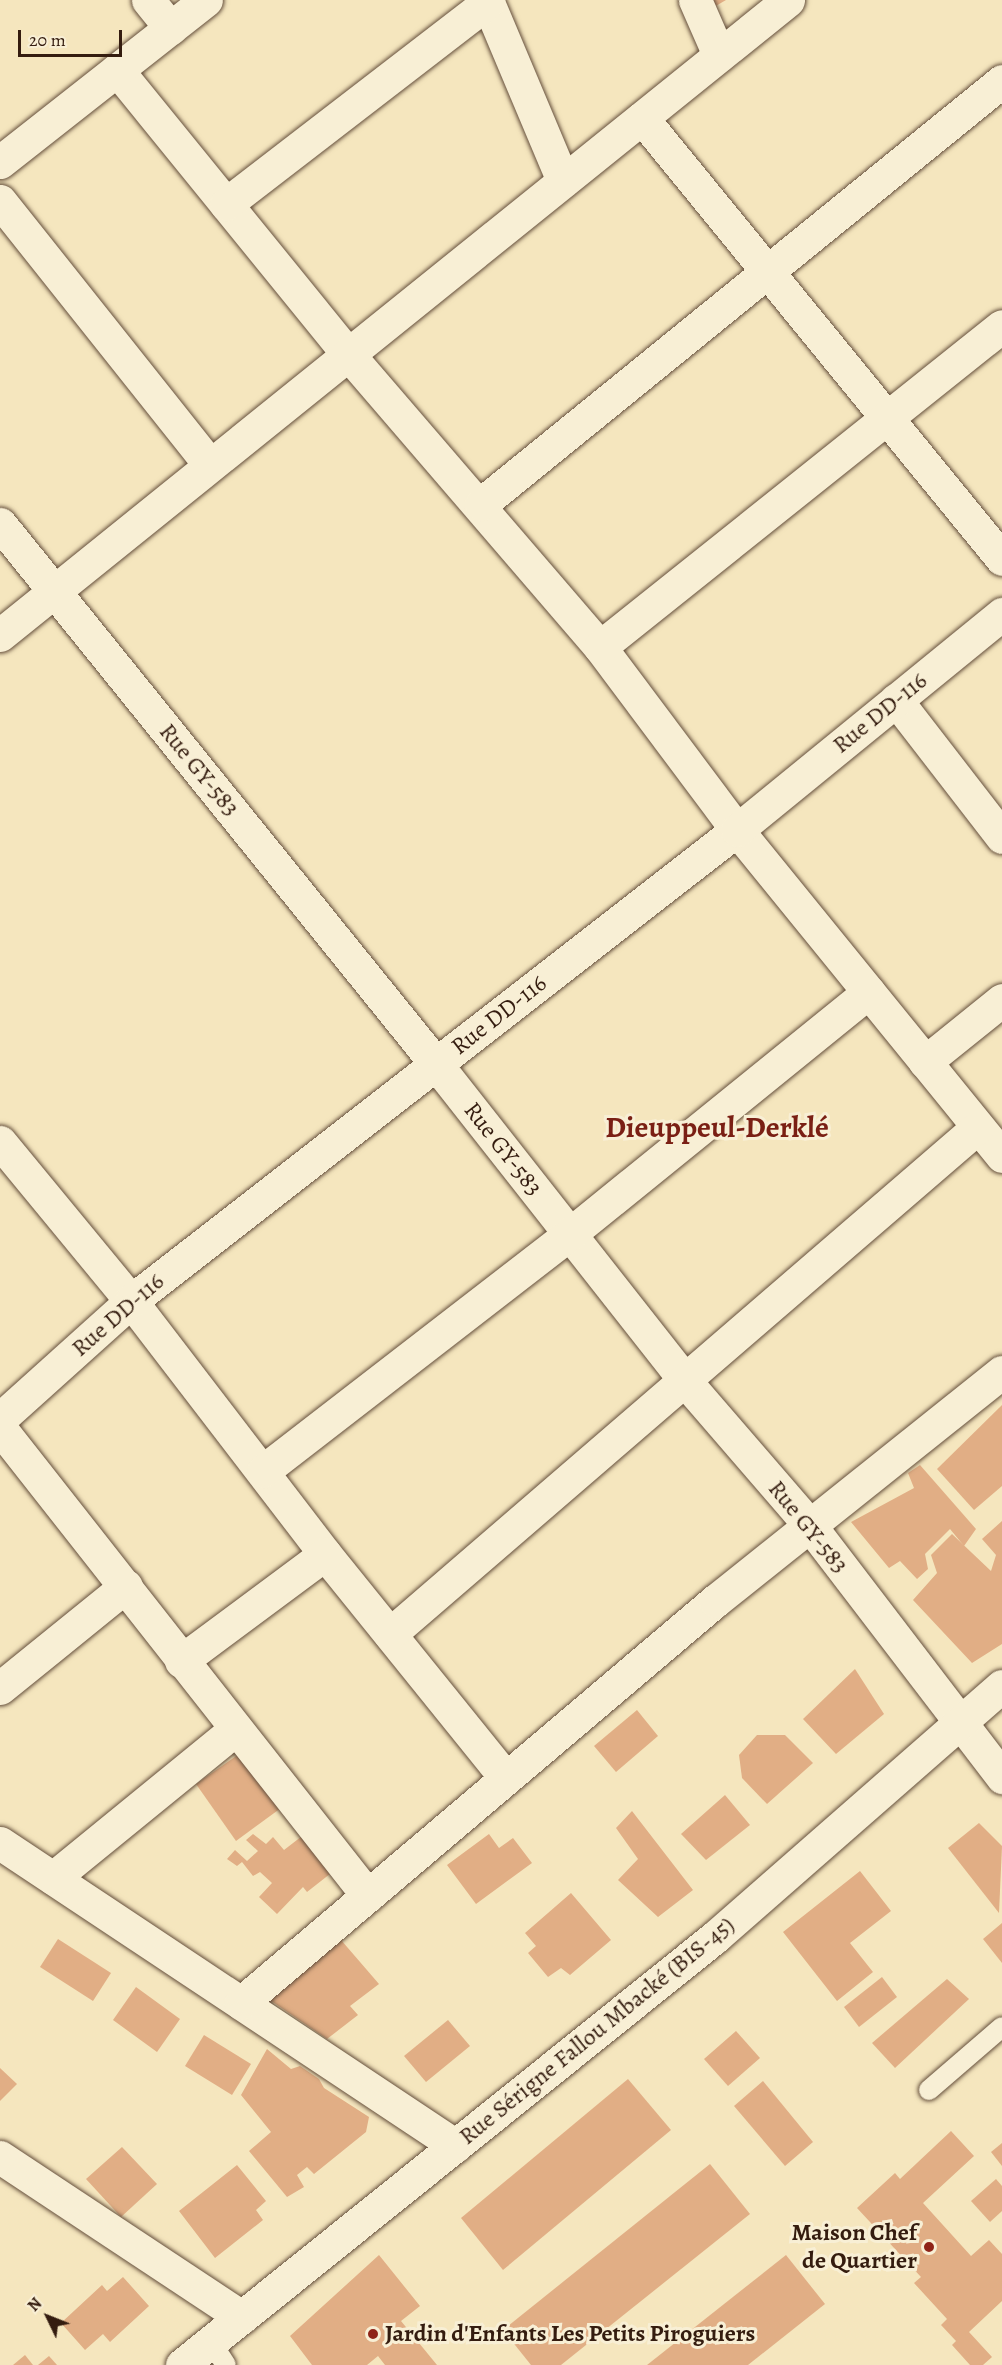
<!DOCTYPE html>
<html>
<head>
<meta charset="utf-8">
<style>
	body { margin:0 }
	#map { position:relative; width:1002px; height:2365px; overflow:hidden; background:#f5e6be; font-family:Alegreya,serif }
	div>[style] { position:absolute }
	.building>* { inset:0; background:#e1ae85 }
	.roads { filter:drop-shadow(0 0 2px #644e3b) drop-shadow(0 0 2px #644e3b) }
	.lane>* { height:20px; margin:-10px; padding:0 10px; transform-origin:10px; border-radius:10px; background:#f8efd5 }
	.street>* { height:33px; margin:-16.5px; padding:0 16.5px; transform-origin:16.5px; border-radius:16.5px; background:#f8efd5 }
	.dots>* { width:16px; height:16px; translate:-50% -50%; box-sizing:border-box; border:3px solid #f8efd5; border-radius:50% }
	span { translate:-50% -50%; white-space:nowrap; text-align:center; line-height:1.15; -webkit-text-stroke:6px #f8efd5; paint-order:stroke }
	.street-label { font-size:24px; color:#341c0f }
	.poi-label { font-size:24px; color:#341c0f; font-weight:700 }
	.right { translate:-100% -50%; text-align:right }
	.left { translate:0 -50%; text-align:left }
	.district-label { font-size:30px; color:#7a1f14; font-weight:700 }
	.north { position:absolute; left:18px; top:2287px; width:60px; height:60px; -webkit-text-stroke:4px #f8efd5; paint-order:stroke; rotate:313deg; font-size:16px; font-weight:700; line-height:24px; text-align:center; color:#341c0f }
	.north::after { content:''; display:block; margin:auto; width:21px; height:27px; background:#341c0f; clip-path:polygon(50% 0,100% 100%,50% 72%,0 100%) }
	.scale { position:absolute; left:18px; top:30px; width:104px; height:27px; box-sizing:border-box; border:3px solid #341c0f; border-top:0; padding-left:8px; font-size:18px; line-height:21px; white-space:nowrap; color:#341c0f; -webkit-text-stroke:4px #f8efd5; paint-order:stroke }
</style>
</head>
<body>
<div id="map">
	<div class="building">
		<i style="clip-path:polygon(710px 0,726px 0,714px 7px)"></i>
		<i style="clip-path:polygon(1002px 1405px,1002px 1486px,974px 1510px,937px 1469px)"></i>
		<i style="clip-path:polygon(920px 1465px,976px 1529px,964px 1546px,950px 1529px,925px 1554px,928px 1569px,917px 1579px,900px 1561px,889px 1568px,851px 1522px,914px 1488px,908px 1473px)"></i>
		<i style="clip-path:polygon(1002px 1521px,1002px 1644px,972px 1663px,913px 1600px,937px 1573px,931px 1555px,952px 1534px,991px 1571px,996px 1555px,982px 1539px)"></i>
		<i style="clip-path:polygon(855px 1669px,884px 1714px,836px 1754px,803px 1719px)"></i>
		<i style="clip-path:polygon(637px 1710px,658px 1736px,616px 1772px,594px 1746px)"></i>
		<i style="clip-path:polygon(757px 1735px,785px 1735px,813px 1763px,767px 1804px,742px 1778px,739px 1755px)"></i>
		<i style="clip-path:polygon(242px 1752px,281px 1808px,236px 1841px,196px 1784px)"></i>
		<i style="clip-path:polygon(725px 1795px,750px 1825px,706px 1860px,681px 1834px)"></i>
		<i style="clip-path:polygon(632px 1811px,693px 1890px,658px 1917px,618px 1880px,638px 1859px,616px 1828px)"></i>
		<i style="clip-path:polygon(979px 1823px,1002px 1846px,999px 1913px,948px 1848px)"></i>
		<i style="clip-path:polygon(306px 1833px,335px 1870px,307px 1892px,303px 1887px,277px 1914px,259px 1897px,272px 1883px,260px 1872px,253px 1876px,242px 1862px,237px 1866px,227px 1859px,235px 1850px,247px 1861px,258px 1851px,246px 1840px,253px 1834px,266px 1844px,273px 1837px,284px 1850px)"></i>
		<i style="clip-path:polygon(489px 1834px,499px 1848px,513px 1838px,532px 1863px,476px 1904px,447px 1865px)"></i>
		<i style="clip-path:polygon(860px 1871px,891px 1911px,850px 1943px,873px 1972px,837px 2001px,783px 1932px)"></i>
		<i style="clip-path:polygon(571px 1893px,611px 1940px,570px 1975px,561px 1968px,548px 1977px,528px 1953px,536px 1946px,525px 1933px)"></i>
		<i style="clip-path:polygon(1002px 1923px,1002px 1963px,983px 1939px)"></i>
		<i style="clip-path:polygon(335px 1933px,379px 1984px,350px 2006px,358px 2015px,327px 2039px,267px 1998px)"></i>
		<i style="clip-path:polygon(58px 1939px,111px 1973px,93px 2001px,40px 1967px)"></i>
		<i style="clip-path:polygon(882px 1977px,897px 1997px,859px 2027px,844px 2007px)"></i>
		<i style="clip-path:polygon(947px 1979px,969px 1999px,895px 2068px,872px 2043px)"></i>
		<i style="clip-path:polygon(136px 1987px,180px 2019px,157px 2052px,113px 2020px)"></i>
		<i style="clip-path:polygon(448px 2020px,470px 2046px,426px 2082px,404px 2056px)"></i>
		<i style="clip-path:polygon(736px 2031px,760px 2058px,728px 2086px,704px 2059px)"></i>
		<i style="clip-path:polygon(204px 2035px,251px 2064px,232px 2095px,185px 2066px)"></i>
		<i style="clip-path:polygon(267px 2049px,291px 2069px,300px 2066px,319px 2079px,324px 2088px,369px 2117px,366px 2132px,314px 2174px,307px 2167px,297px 2175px,304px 2187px,287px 2197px,249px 2151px,271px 2132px,241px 2095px)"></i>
		<i style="clip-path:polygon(0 2068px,17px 2084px,0 2101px)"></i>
		<i style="clip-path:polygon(628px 2079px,671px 2130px,503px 2270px,461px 2218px)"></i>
		<i style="clip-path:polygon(763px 2081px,813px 2142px,785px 2166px,734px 2106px)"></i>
		<i style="clip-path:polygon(951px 2131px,974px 2156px,923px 2203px,971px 2256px,989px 2240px,1002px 2254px,1002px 2301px,969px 2332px,992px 2357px,983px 2365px,970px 2365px,952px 2345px,956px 2341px,941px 2325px,947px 2319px,914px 2283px,921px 2277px,857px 2208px,895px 2173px,900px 2179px)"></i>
		<i style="clip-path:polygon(1002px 2143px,1002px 2166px,991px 2152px)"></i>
		<i style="clip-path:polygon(122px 2147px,157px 2184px,121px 2217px,86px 2179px)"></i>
		<i style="clip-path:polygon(710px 2164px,750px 2214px,561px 2365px,531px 2365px,503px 2330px)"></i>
		<i style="clip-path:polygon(237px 2165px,266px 2201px,256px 2210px,263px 2220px,215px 2258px,179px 2211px)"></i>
		<i style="clip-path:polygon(996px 2179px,1002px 2186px,1002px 2211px,990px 2222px,971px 2201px)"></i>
		<i style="clip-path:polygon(379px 2255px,420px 2306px,401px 2321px,437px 2365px,385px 2365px,378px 2356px,367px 2365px,312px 2365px,290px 2336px)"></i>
		<i style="clip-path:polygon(786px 2255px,825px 2304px,748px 2365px,647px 2365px)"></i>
		<i style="clip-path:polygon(123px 2277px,149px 2306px,110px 2342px,103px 2334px,85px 2350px,61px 2323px,102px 2285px,107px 2291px)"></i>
		<i style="clip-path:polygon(25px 2355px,33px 2365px,13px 2365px)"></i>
		<i style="clip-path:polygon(49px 2356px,57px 2365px,38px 2365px)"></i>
	</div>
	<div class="roads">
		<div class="lane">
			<i style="left:929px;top:2090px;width:96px;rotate:-40.8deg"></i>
			<i style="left:211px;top:2342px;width:27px;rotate:57deg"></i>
		</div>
		<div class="street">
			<i style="left:148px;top:0;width:36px;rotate:51deg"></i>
			<i style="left:487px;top:0;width:196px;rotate:67.2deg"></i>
			<i style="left:695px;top:0;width:60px;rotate:66.4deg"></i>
			<i style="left:117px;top:70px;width:366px;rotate:50.9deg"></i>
			<i style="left:348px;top:354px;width:386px;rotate:49.3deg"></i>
			<i style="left:600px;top:647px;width:229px;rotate:53.2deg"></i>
			<i style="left:737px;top:830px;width:420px;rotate:50.9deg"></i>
			<i style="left:642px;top:118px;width:569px;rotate:50.77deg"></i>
			<i style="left:0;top:162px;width:262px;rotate:-38.2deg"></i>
			<i style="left:0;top:201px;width:337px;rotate:51.5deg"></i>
			<i style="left:226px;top:204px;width:331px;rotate:-37.6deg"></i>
			<i style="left:481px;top:504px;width:671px;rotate:-39.07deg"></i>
			<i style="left:0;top:524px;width:694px;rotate:51.08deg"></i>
			<i style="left:436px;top:1064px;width:405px;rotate:51.8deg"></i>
			<i style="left:686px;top:1382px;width:191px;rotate:49.2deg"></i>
			<i style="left:811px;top:1527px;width:315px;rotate:52.6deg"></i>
			<i style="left:0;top:635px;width:1012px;rotate:-38.86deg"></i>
			<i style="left:600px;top:647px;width:514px;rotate:-38.61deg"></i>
			<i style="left:896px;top:700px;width:173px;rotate:52.3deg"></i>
			<i style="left:925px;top:1062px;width:99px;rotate:-38.8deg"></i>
			<i style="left:0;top:1142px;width:206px;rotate:50.5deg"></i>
			<i style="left:131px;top:1301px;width:319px;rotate:52.5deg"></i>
			<i style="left:325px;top:1554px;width:288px;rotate:51.1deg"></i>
			<i style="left:0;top:1419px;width:176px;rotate:-42deg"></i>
			<i style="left:131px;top:1301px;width:768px;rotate:-37.86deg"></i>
			<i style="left:737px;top:830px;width:342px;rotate:-39.2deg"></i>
			<i style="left:0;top:1428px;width:595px;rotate:51.82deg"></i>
			<i style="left:263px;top:1471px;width:389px;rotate:-37.7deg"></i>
			<i style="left:571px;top:1233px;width:383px;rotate:-39deg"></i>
			<i style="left:390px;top:1634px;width:776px;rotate:-40.77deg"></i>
			<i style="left:181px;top:1661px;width:179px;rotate:-36.6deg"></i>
			<i style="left:0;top:1688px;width:162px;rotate:-39deg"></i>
			<i style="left:0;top:1843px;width:547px;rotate:33.6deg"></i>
			<i style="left:53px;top:1878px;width:236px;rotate:-39.2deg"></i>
			<i style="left:241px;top:2003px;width:622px;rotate:-40.3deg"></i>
			<i style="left:715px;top:1601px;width:367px;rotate:-38.6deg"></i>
			<i style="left:0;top:2157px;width:290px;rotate:33.5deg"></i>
			<i style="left:182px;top:2365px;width:684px;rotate:-38.76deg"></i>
			<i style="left:715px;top:1937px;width:381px;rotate:-41.2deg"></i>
		</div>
	</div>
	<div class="dots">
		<i style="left:929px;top:2247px;background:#8f2418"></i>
		<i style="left:373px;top:2334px;background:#8f2418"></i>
	</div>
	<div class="street-label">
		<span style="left:880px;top:713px;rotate:-39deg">Rue DD-116</span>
		<span style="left:199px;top:770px;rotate:51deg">Rue GY-583</span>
		<span style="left:499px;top:1015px;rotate:-38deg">Rue DD-116</span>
		<span style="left:503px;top:1149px;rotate:52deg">Rue GY-583</span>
		<span style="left:118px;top:1315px;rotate:-41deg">Rue DD-116</span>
		<span style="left:808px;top:1527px;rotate:51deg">Rue GY-583</span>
		<span style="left:597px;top:2031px;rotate:-39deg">Rue Sérigne Fallou Mbacké (BIS-45)</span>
	</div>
	<div class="poi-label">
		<span class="right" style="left:917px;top:2247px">Maison Chef<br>de Quartier</span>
		<span class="left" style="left:385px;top:2334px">Jardin d'Enfants Les Petits Piroguiers</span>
	</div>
	<div class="district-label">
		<span style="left:717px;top:1127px">Dieuppeul-Derklé</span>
	</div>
	<div class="north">N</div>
	<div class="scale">20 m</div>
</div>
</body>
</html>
